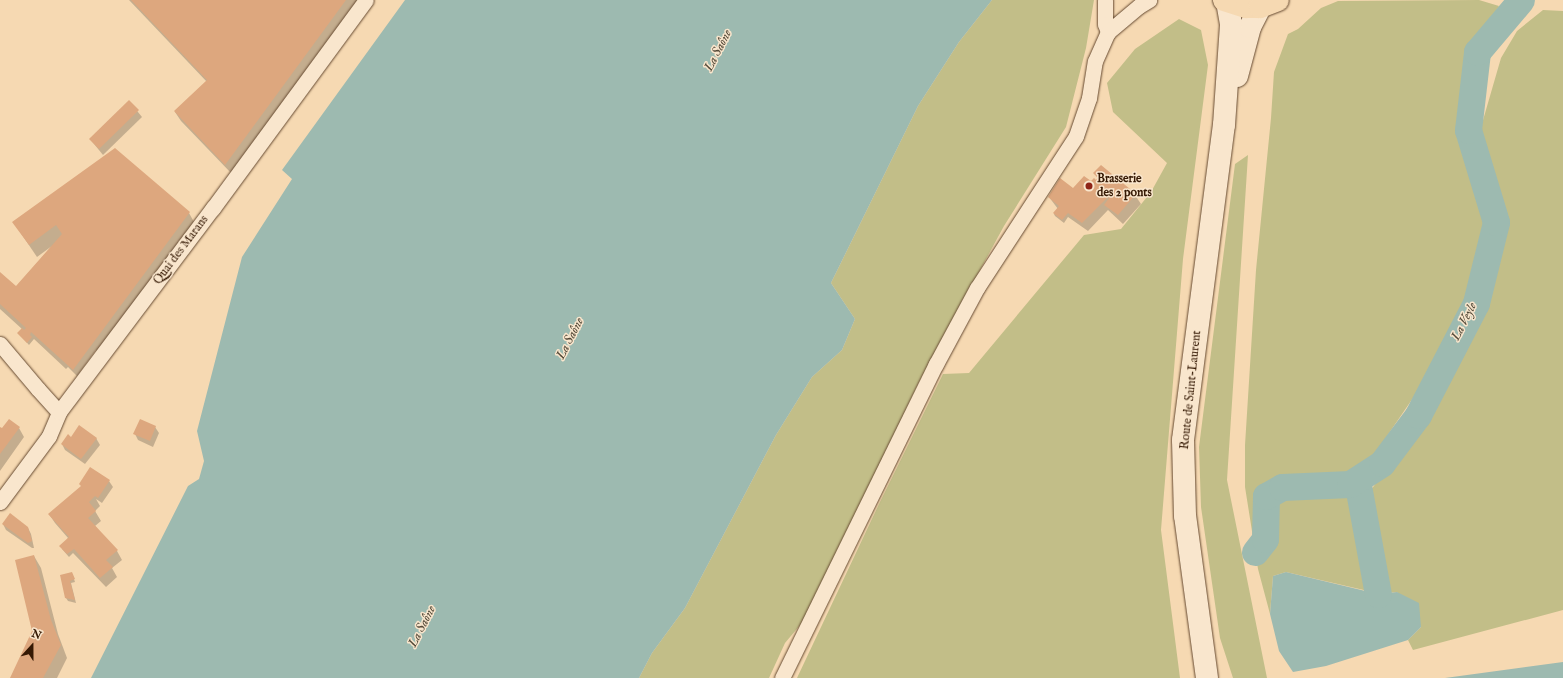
<!DOCTYPE html>
<html>
<head>
<meta charset="utf-8">
<style>
	body { margin:0 }
	#map { position:relative; width:1563px; height:678px; overflow:hidden; background:#f6d9b2; font-family:"IM FELL English",serif }
	div>[style] { position:absolute }
	.green>* { inset:0; background:#c2be88 }
	.water>* { inset:0; background:#9dbab0 }
	.shadow>* { inset:0; background:#0003 }
	.river>* { height:27px; margin:-13.5px; padding:0 13.5px; transform-origin:13.5px; border-radius:13.5px; background:#9dbab0 }
	.building>* { inset:0; background:#dda77e }
	.roads { filter:drop-shadow(0 0 1px #654930) drop-shadow(0 0 1px #654930) }
	.minor>* { height:15px; margin:-7.5px; padding:0 7.5px; transform-origin:7.5px; border-radius:7.5px; background:#f9e6cd }
	.secondary>* { height:22px; margin:-11px; padding:0 11px; transform-origin:11px; border-radius:11px; background:#f9e6cd }
	.primary>* { height:22px; margin:-11px; padding:0 11px; transform-origin:11px; border-radius:11px; background:#f6d9b2 }
	.dots>* { width:11px; height:11px; translate:-50% -50%; box-sizing:border-box; border:2px solid #f9e6cd; border-radius:50% }
	span { translate:-50% -50%; white-space:nowrap; text-align:center; line-height:1.15; -webkit-text-stroke:3px #f9e6cd; paint-order:stroke }
	.poi-label { font-size:12px; color:#351904; font-weight:700 }
	.left { translate:0 -50%; text-align:left }
	.street-label { font-size:12px; color:#351904 }
	.water-label { font-size:13px; color:#544938; font-style:italic }
	.north { position:absolute; left:12px; top:626px; width:40px; height:40px; -webkit-text-stroke:3px #f9e6cd; paint-order:stroke; rotate:21deg; font-size:11px; font-weight:700; line-height:16px; text-align:center; color:#351904 }
	.north::after { content:''; display:block; margin:auto; width:14px; height:18px; background:#351904; clip-path:polygon(50% 0,100% 100%,50% 72%,0 100%) }
</style>
</head>
<body>
<div id="map">
	<div class="green">
		<i style="clip-path:polygon(992px 0,1094px 0,1086px 48px,1066px 127px,1004px 226px,920px 380px,806px 618px,785px 643px,769px 678px,639px 678px,652px 653px,685px 608px,776px 435px,812px 377px,842px 350px,855px 319px,831px 283px,918px 106px,959px 42px)"></i>
		<i style="clip-path:polygon(1479px 0,1499px 6px,1472px 51px,1461px 130px,1486px 221px,1468px 299px,1443px 354px,1374px 455px,1348px 473px,1348px 496px,1368px 591px,1286px 572px,1273px 576px,1270px 614px,1258px 569px,1245px 487px,1245px 445px,1256px 270px,1271px 118px,1274px 72px,1288px 34px,1298px 29px,1321px 8px,1338px 1px)"></i>
		<i style="clip-path:polygon(1543px 10px,1563px 11px,1563px 610px,1413px 650px,1408px 640px,1421px 627px,1397px 592px,1386px 593px,1370px 491px,1436px 405px,1484px 306px,1506px 220px,1479px 134px,1501px 58px,1517px 31px)"></i>
		<i style="clip-path:polygon(1179px 19px,1201px 30px,1208px 65px,1183px 259px,1161px 530px,1180px 678px,797px 678px,879px 504px,943px 374px,969px 373px,1084px 235px,1121px 229px,1151px 192px,1167px 163px,1113px 112px,1107px 83px,1135px 49px)"></i>
		<i style="clip-path:polygon(1248px 155px,1227px 480px,1267px 678px,1233px 678px,1220px 638px,1201px 507px,1199px 447px,1235px 164px)"></i>
	</div>
	<div class="water">
		<i style="clip-path:polygon(405px 0,992px 0,959px 42px,918px 106px,831px 283px,855px 319px,842px 350px,812px 377px,776px 435px,685px 608px,652px 653px,639px 678px,91px 678px,188px 486px,199px 479px,204px 461px,197px 431px,242px 257px,292px 179px,282px 170px)"></i>
		<i style="clip-path:polygon(1286px 572px,1378px 594px,1397px 592px,1419px 603px,1421px 627px,1408px 640px,1326px 666px,1293px 672px,1279px 651px,1270px 614px,1273px 576px)"></i>
		<i style="clip-path:polygon(1563px 662px,1563px 678px,1444px 678px,1445px 678px)"></i>
	</div>
	<div class="shadow">
		<i style="clip-path:polygon(129px 0,358px 0,231px 173px,181px 121px,175px 112px,207px 82px)"></i>
		<i style="clip-path:polygon(129px 101px,142px 117px,103px 155px,90px 139px)"></i>
		<i style="clip-path:polygon(1095px 173px,1135px 195px,1141px 204px,1123px 224px,1108px 210px,1088px 231px,1068px 217px,1064px 223px,1055px 216px,1054px 214px,1058px 209px,1049px 197px,1096px 181px,1098px 179px)"></i>
		<i style="clip-path:polygon(189px 213px,194px 222px,101px 354px,96px 350px,77px 376px,68px 367px,66px 369px,34px 339px,29px 345px,18px 333px,22px 329px,0 309px,0 273px,16px 287px,52px 246px,37px 257px,14px 223px)"></i>
		<i style="clip-path:polygon(155px 427px,159px 433px,153px 447px,138px 440px,135px 434px)"></i>
		<i style="clip-path:polygon(0 428px,2px 430px,19px 428px,24px 437px,0 471px)"></i>
		<i style="clip-path:polygon(71px 438px,96px 438px,100px 445px,85px 464px,65px 450px,62px 444px)"></i>
		<i style="clip-path:polygon(109px 481px,113px 487px,102px 503px,96px 499px,100px 506px,95px 511px,101px 521px,95px 526px,117px 551px,122px 560px,112px 568px,117px 577px,106px 587px,73px 553px,69px 557px,62px 549px,68px 538px,55px 523px,49px 514px)"></i>
		<i style="clip-path:polygon(3px 524px,28px 528px,31px 534px,34px 548px,32px 548px,6px 530px)"></i>
		<i style="clip-path:polygon(34px 556px,41px 568px,58px 634px,67px 658px,57px 678px,11px 678px,33px 631px)"></i>
		<i style="clip-path:polygon(62px 576px,73px 576px,75px 582px,71px 583px,76px 603px,68px 601px,66px 598px)"></i>
	</div>
	<div class="river">
		<i style="left:1357px;top:480px;width:116px;rotate:79.6deg"></i>
		<i style="left:1255px;top:552px;width:16px;rotate:-52deg"></i>
		<i style="left:1265px;top:539px;width:43px;rotate:-88.7deg"></i>
		<i style="left:1266px;top:496px;width:18px;rotate:-29deg"></i>
		<i style="left:1282px;top:487px;width:68px;rotate:-2.5deg"></i>
		<i style="left:1350px;top:484px;width:38px;rotate:-33deg"></i>
		<i style="left:1382px;top:463px;width:60px;rotate:-53.1deg"></i>
		<i style="left:1418px;top:415px;width:126px;rotate:-62.6deg"></i>
		<i style="left:1476px;top:303px;width:83px;rotate:-76.1deg"></i>
		<i style="left:1496px;top:222px;width:96px;rotate:-106.9deg"></i>
		<i style="left:1468px;top:130px;width:79px;rotate:-83.4deg"></i>
		<i style="left:1477px;top:52px;width:68px;rotate:-49.8deg"></i>
	</div>
	<div class="building">
		<i style="clip-path:polygon(131px 0,346px 0,225px 165px,174px 111px,207px 80px)"></i>
		<i style="clip-path:polygon(129px 100px,139px 110px,99px 149px,89px 139px)"></i>
		<i style="clip-path:polygon(115px 148px,190px 212px,73px 370px,31px 332px,30px 335px,32px 337px,27px 343px,17px 333px,22px 328px,24px 330px,26px 328px,0 304px,0 272px,16px 286px,62px 234px,56px 225px,29px 245px,12px 222px)"></i>
		<i style="clip-path:polygon(1101px 165px,1136px 194px,1118px 215px,1104px 205px,1109px 198px,1108px 197px,1082px 223px,1068px 213px,1062px 220px,1053px 213px,1059px 206px,1048px 197px,1060px 178px,1073px 188px,1084px 176px,1091px 181px,1094px 178px,1096px 180px,1098px 178px,1093px 173px)"></i>
		<i style="clip-path:polygon(9px 419px,20px 427px,0 454px,0 427px,2px 428px)"></i>
		<i style="clip-path:polygon(140px 419px,156px 426px,150px 441px,133px 434px)"></i>
		<i style="clip-path:polygon(79px 425px,97px 438px,81px 459px,61px 444px,68px 434px,71px 437px)"></i>
		<i style="clip-path:polygon(90px 467px,110px 480px,98px 498px,95px 496px,89px 502px,96px 511px,88px 518px,118px 550px,106px 560px,113px 567px,100px 578px,74px 549px,67px 554px,59px 546px,69px 537px,48px 514px,81px 486px,79px 484px)"></i>
		<i style="clip-path:polygon(10px 513px,28px 527px,32px 541px,28px 543px,2px 524px)"></i>
		<i style="clip-path:polygon(34px 555px,51px 620px,61px 645px,43px 678px,10px 678px,32px 631px,15px 560px)"></i>
		<i style="clip-path:polygon(72px 572px,75px 579px,70px 581px,75px 600px,65px 598px,60px 575px)"></i>
	</div>
	<div class="roads">
		<div class="minor">
			<i style="left:1105px;top:0;width:24px;rotate:90deg"></i>
			<i style="left:1105px;top:24px;width:9px;rotate:69deg"></i>
			<i style="left:0;top:344px;width:59px;rotate:49.8deg"></i>
			<i style="left:38px;top:389px;width:31px;rotate:48deg"></i>
			<i style="left:0;top:502px;width:82px;rotate:-53.4deg"></i>
			<i style="left:49px;top:436px;width:26px;rotate:-67deg"></i>
			<i style="left:59px;top:412px;width:256px;rotate:-53deg"></i>
			<i style="left:213px;top:208px;width:258px;rotate:-53.7deg"></i>
			<i style="left:782px;top:678px;width:350px;rotate:-63.9deg"></i>
			<i style="left:936px;top:364px;width:86px;rotate:-61.7deg"></i>
			<i style="left:977px;top:288px;width:181px;rotate:-56.9deg"></i>
			<i style="left:1076px;top:136px;width:40px;rotate:-71.1deg"></i>
			<i style="left:1089px;top:98px;width:37px;rotate:-81deg"></i>
			<i style="left:1095px;top:61px;width:32px;rotate:-66deg"></i>
			<i style="left:1108px;top:32px;width:40px;rotate:-40deg"></i>
			<i style="left:1139px;top:6px;width:12px;rotate:-31deg"></i>
		</div>
		<div class="secondary">
			<i style="left:1237px;top:76px;width:51px;rotate:-75.1deg"></i>
			<i style="left:1250px;top:27px;width:22px;rotate:-63deg"></i>
			<i style="left:1207px;top:678px;width:163px;rotate:-97.7deg"></i>
			<i style="left:1185px;top:516px;width:76px;rotate:-91.5deg"></i>
			<i style="left:1183px;top:440px;width:318px;rotate:-82.6deg"></i>
			<i style="left:1224px;top:125px;width:101px;rotate:-86deg"></i>
			<i style="left:1231px;top:24px;width:22px;rotate:-100deg"></i>
		</div>
		<div class="primary">
			<i style="left:1224px;top:0;width:23px;rotate:18deg"></i>
			<i style="left:1246px;top:7px;width:14px"></i>
			<i style="left:1260px;top:7px;width:19px;rotate:-21deg"></i>
		</div>
	</div>
	<div class="dots">
		<i style="left:1089px;top:186px;background:#8f2418"></i>
	</div>
	<div class="poi-label">
		<span class="left" style="left:1097px;top:186px">Brasserie<br>des 2 ponts</span>
	</div>
	<div class="street-label">
		<span style="left:181px;top:250px;rotate:-53deg">Quai des Marans</span>
		<span style="left:1191px;top:390px;rotate:-84deg">Route de Saint-Laurent</span>
	</div>
	<div class="water-label">
		<span style="left:719px;top:51px;rotate:-63deg">La Saône</span>
		<span style="left:1465px;top:322px;rotate:-63deg">La Veyle</span>
		<span style="left:571px;top:339px;rotate:-63deg">La Saône</span>
		<span style="left:423px;top:627px;rotate:-63deg">La Saône</span>
	</div>
	<div class="north">N</div>
</div>
</body>
</html>
